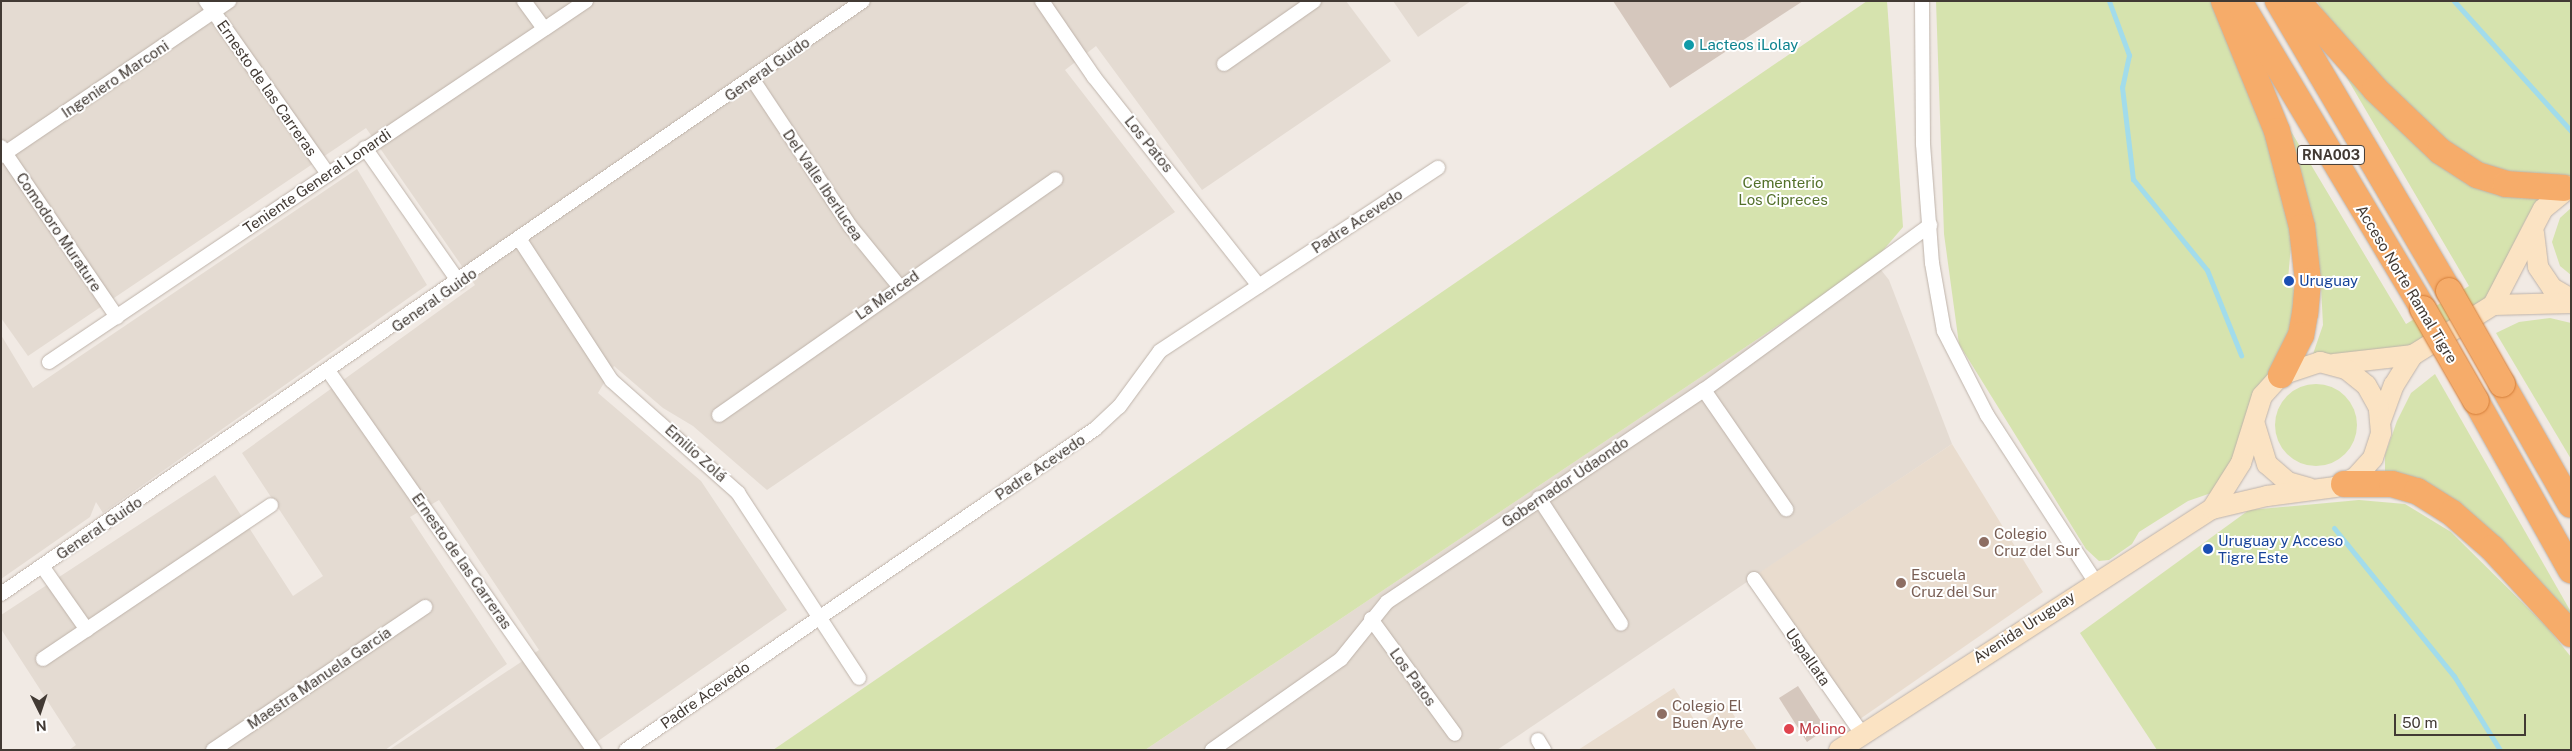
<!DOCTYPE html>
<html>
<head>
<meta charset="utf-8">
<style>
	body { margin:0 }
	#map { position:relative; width:2572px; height:751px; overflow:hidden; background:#f1eae4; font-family:"Public Sans",sans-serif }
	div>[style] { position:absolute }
	.residential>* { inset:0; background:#e4dbd2 }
	.education>* { inset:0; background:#e9dcce }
	.green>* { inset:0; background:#d6e3ae }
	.round { border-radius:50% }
	.stream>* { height:5px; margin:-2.5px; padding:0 2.5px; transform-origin:2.5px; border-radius:2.5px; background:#a2dceb }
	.building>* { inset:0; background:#d5c7bd }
	.roads { filter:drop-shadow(0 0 1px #beb3aa) drop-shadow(0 0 1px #beb3aa) }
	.minor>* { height:14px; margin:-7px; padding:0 7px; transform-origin:7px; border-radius:7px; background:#fff }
	.secondary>* { height:20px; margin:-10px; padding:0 10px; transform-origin:10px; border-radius:10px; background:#fbe3c3 }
	.motorway>* { height:26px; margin:-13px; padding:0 13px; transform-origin:13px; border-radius:13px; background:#f6ac6a }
	.bridges { filter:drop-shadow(0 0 1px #d47e3a) drop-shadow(0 0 1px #d47e3a) }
	.motorway-bridge>* { height:26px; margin:-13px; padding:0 13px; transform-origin:13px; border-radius:13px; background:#f6ac6a }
	.dots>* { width:14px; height:14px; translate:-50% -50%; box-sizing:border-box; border:2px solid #fff; border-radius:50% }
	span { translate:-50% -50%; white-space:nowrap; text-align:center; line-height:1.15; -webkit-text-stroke:4px #fff; paint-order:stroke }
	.shield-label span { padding:1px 4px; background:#fff; border:1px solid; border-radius:4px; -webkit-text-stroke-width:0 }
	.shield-label { font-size:14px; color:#423a34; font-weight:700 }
	.culture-label { font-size:15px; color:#0d838f }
	.left { translate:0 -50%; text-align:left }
	.street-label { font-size:15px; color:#423a34 }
	.park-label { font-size:15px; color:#53702b }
	.transit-label { font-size:15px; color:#164399 }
	.education-label { font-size:15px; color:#785e54 }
	.health-label { font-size:15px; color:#be3a42 }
	.frame { position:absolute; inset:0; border:2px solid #423a34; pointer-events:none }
	.north { position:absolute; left:15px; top:686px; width:50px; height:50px; -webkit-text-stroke:4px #fff; paint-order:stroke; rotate:176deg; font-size:14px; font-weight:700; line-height:20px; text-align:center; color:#423a34 }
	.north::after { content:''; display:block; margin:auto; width:18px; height:22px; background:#423a34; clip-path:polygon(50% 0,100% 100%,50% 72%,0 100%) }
	.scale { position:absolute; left:2394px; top:714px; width:132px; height:22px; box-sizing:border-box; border:2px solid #423a34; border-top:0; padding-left:6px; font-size:15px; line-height:18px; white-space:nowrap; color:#423a34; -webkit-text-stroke:4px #fff; paint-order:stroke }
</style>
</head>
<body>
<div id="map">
	<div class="residential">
		<i style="clip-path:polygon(1px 1px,1346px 1px,1391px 61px,1202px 190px,1096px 46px,1065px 70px,1175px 212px,767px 490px,693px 426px,663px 408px,614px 366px,598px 393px,701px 481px,787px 610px,585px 750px,389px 750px,539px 650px,439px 500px,410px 517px,507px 664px,385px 750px,69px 750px,76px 745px,1px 629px,1px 615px,215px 475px,293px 596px,323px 576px,242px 453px,475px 285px,366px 128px,28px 356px,1px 318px)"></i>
		<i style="clip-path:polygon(1393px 1px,1471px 1px,1418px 37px)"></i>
		<i style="clip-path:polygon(357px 169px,427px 285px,103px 513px,96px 502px,90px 517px,1px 579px,1px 335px,33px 388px)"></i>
		<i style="clip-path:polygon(1874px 261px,1889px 280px,1952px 444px,1497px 750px,1145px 750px)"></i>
	</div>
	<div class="education">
		<i style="clip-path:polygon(1952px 444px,2043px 592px,1860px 719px,1759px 573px)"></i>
		<i style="clip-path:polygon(1674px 688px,1697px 724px,1727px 705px,1757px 750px,1578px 750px)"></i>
	</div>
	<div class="green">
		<i style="clip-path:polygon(1867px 1px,1887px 1px,1903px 227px,1874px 261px,1145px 750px,773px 750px)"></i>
		<i style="clip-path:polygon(1936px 1px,2211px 1px,2237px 51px,2294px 212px,2288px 279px,2299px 299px,2301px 315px,2247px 434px,2214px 492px,2188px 501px,2139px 532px,2132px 544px,2109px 560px,2099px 561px,2086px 549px,1959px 344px,1944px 234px)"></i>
		<i style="clip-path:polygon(2317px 1px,2571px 1px,2571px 180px,2496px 177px,2445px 141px,2335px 31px)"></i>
		<i style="clip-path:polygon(2337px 61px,2389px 117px,2544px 196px,2527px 217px,2483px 304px,2412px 349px,2312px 357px,2323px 325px,2321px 287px,2308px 202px,2289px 128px,2406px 324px,2469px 286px)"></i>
		<i style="clip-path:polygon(2571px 208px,2571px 275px,2560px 266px,2552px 242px,2560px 218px)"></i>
		<i style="clip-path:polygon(2550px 318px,2571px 323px,2571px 459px,2496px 333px,2519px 322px)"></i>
		<i style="clip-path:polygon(2435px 374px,2571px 612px,2571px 631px,2385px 472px,2385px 455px,2397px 421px,2411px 393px)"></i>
		<i class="round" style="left:2275px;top:384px;width:82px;height:82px"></i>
		<i style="clip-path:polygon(2359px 500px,2405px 504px,2451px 532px,2548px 628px,2571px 657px,2571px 750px,2157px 750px,2080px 633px,2249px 510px)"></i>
	</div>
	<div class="stream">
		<i style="left:2109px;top:1px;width:58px;rotate:69.7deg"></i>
		<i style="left:2129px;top:55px;width:33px;rotate:102deg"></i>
		<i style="left:2122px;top:87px;width:93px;rotate:83.2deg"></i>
		<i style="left:2133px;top:179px;width:117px;rotate:50.9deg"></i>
		<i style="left:2207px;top:270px;width:92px;rotate:68.2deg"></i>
		<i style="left:2454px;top:1px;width:175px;rotate:48deg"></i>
		<i style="left:2334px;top:528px;width:191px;rotate:51deg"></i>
		<i style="left:2454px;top:676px;width:87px;rotate:58.1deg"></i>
	</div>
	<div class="building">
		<i style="clip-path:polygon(1613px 1px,1803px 1px,1670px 88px)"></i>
		<i style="clip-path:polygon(1798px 686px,1826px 729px,1807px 742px,1779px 698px)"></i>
	</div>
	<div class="roads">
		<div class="minor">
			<i style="left:206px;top:1px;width:212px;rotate:54.8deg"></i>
			<i style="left:524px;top:1px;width:34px;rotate:54deg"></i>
			<i style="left:1042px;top:1px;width:92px;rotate:55.6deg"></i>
			<i style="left:1094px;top:77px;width:266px;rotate:51.7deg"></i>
			<i style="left:1922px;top:1px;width:143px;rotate:89.6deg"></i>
			<i style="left:1923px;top:144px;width:119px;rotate:85.7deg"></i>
			<i style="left:1932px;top:263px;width:69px;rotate:80deg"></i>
			<i style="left:1944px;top:331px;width:94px;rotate:62.9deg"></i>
			<i style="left:1987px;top:415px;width:198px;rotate:57deg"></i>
			<i style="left:1224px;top:64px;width:110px;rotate:-35deg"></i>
			<i style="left:753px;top:80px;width:175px;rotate:56.4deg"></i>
			<i style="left:850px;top:226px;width:77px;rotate:50.8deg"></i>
			<i style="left:1px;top:147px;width:206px;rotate:55.7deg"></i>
			<i style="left:365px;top:148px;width:164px;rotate:55deg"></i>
			<i style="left:1px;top:156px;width:276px;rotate:-34.2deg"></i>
			<i style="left:520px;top:240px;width:168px;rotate:56.9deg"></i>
			<i style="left:612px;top:381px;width:169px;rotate:41.6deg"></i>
			<i style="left:738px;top:493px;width:221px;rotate:56.8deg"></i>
			<i style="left:49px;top:362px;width:647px;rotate:-33.91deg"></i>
			<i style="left:329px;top:372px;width:462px;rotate:55deg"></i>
			<i style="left:1704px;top:390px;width:145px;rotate:55.4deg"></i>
			<i style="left:719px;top:415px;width:411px;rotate:-35deg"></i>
			<i style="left:1539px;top:498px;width:150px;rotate:56.9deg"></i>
			<i style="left:42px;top:566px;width:78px;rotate:54.9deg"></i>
			<i style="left:1754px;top:579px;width:189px;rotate:55.1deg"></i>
			<i style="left:1px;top:594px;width:1046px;rotate:-34.53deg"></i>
			<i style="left:1371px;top:619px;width:142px;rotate:53.9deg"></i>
			<i style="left:43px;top:659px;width:275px;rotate:-34deg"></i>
			<i style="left:1538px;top:740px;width:12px;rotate:59deg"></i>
			<i style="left:213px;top:750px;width:256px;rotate:-34deg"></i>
			<i style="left:626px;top:750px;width:568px;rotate:-34.39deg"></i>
			<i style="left:1095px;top:429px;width:33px;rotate:-43deg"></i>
			<i style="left:1119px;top:407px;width:69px;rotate:-53.8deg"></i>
			<i style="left:1160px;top:351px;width:333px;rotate:-33.4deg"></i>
			<i style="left:1212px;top:750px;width:158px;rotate:-35.2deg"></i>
			<i style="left:1341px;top:659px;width:73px;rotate:-51.1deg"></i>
			<i style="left:1387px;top:602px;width:381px;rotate:-33.8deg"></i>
			<i style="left:1704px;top:390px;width:280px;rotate:-36.1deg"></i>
		</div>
		<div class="secondary">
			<i style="left:2534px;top:233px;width:34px;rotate:83deg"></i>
			<i style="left:2538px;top:267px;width:25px;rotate:56deg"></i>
			<i style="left:2552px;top:288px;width:22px;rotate:30deg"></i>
			<i style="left:2493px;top:305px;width:78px;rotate:-1.5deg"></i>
			<i style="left:2334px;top:364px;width:80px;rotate:-6.5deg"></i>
			<i style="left:2413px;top:355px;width:94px;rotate:-32deg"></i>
			<i style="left:2493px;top:305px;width:108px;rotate:-62.5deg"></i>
			<i style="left:2543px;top:209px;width:36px;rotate:-39deg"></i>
			<i style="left:2381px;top:420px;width:37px;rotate:-70deg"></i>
			<i style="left:2394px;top:385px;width:36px;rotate:-58deg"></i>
			<i style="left:2255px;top:425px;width:41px;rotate:72.9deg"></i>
			<i style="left:2267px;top:464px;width:28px;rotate:41deg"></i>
			<i style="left:2288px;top:482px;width:22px;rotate:16deg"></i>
			<i style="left:1839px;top:750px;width:444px;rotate:-32.9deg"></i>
			<i style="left:2212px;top:509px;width:57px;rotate:-13.3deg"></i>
			<i style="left:2267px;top:496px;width:69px;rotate:-7.5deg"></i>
			<i style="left:2335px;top:487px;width:23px;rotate:-25deg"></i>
			<i style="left:2356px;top:477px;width:25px;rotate:-48deg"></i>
			<i style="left:2373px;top:458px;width:26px;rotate:-72deg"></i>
			<i style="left:2381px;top:433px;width:25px;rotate:-95deg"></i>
			<i style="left:2379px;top:408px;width:26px;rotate:-119deg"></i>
			<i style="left:2366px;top:385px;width:26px;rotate:-141deg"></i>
			<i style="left:2346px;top:369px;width:27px;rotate:-165deg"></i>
			<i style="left:2320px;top:362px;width:41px;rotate:161.6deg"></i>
			<i style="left:2281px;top:375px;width:28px;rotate:132deg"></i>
			<i style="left:2262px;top:396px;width:70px;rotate:107.4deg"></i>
			<i style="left:2241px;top:463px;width:54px;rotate:122.2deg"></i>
		</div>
		<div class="motorway">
			<i style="left:2224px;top:1px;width:140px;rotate:67.8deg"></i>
			<i style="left:2277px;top:131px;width:99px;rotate:75.4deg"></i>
			<i style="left:2302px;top:227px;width:54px;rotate:83.7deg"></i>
			<i style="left:2308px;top:281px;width:32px;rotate:95deg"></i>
			<i style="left:2305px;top:313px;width:22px;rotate:100deg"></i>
			<i style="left:2301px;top:335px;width:45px;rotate:116.6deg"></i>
			<i style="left:2278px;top:1px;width:337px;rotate:59.5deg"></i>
			<i style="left:2297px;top:1px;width:118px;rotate:48.4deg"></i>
			<i style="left:2375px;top:89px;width:90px;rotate:43.6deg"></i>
			<i style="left:2440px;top:151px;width:44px;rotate:33deg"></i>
			<i style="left:2477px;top:175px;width:30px;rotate:17deg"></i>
			<i style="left:2506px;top:184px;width:58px;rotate:3.9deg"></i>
			<i style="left:2242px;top:6px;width:353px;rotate:59.1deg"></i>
			<i style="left:2502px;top:384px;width:139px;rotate:60.3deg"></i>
			<i style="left:2476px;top:401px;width:194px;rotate:60.7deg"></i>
			<i style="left:2344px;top:484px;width:48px"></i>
			<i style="left:2392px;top:484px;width:26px;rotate:16deg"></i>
			<i style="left:2417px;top:491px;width:41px;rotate:32.2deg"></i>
			<i style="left:2452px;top:513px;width:53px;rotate:41.2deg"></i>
			<i style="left:2492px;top:548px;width:117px;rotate:47.4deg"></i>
		</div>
	</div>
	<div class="bridges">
		<div class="motorway-bridge">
			<i style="left:2449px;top:291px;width:107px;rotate:60.3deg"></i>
			<i style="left:2423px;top:309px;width:106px;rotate:60.1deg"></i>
		</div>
	</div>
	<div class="dots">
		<i style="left:1689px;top:45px;background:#0f9aa8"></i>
		<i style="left:2289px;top:281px;background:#1a4fb4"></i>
		<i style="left:1984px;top:542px;background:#8d6e63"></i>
		<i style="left:2208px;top:549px;background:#1a4fb4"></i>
		<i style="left:1901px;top:583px;background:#8d6e63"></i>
		<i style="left:1662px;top:714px;background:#8d6e63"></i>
		<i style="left:1789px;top:729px;background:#e0444e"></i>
	</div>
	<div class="shield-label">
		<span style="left:2331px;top:155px">RNA003</span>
	</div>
	<div class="culture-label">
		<span class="left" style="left:1699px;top:45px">Lacteos iLolay</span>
	</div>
	<div class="street-label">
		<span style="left:767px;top:69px;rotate:-35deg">General Guido</span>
		<span style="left:115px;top:79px;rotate:-34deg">Ingeniero Marconi</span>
		<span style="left:267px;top:88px;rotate:55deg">Ernesto de las Carreras</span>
		<span style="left:1149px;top:144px;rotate:51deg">Los Patos</span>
		<span style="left:317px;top:181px;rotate:-34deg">Teniente General Lonardi</span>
		<span style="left:823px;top:185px;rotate:56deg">Del Valle Iberlucea</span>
		<span style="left:1357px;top:221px;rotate:-33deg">Padre Acevedo</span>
		<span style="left:59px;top:232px;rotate:56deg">Comodoro Murature</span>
		<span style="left:2407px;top:284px;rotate:59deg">Acceso Norte Ramal Tigre</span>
		<span style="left:887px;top:295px;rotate:-35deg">La Merced</span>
		<span style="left:434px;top:300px;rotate:-35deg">General Guido</span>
		<span style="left:696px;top:453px;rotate:42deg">Emilio Zolá</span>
		<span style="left:1040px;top:467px;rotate:-34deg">Padre Acevedo</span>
		<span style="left:1565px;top:482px;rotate:-34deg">Gobernador Udaondo</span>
		<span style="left:99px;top:528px;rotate:-34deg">General Guido</span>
		<span style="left:462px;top:561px;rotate:55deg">Ernesto de las Carreras</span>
		<span style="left:2024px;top:627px;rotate:-33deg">Avenida Uruguay</span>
		<span style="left:1808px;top:657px;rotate:55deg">Uspallata</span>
		<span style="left:1413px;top:677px;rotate:54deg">Los Patos</span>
		<span style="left:319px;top:678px;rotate:-34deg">Maestra Manuela García</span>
		<span style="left:705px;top:695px;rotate:-35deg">Padre Acevedo</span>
	</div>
	<div class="park-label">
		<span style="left:1783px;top:191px">Cementerio<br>Los Cipreces</span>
	</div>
	<div class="transit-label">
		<span class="left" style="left:2299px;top:281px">Uruguay</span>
		<span class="left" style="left:2218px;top:549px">Uruguay y Acceso<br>Tigre Este</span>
	</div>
	<div class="education-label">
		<span class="left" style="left:1994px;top:542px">Colegio<br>Cruz del Sur</span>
		<span class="left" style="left:1911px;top:583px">Escuela<br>Cruz del Sur</span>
		<span class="left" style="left:1672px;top:714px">Colegio El<br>Buen Ayre</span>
	</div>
	<div class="health-label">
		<span class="left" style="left:1799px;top:729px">Molino</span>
	</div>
	<div class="frame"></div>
	<div class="north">N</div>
	<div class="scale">50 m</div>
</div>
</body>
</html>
